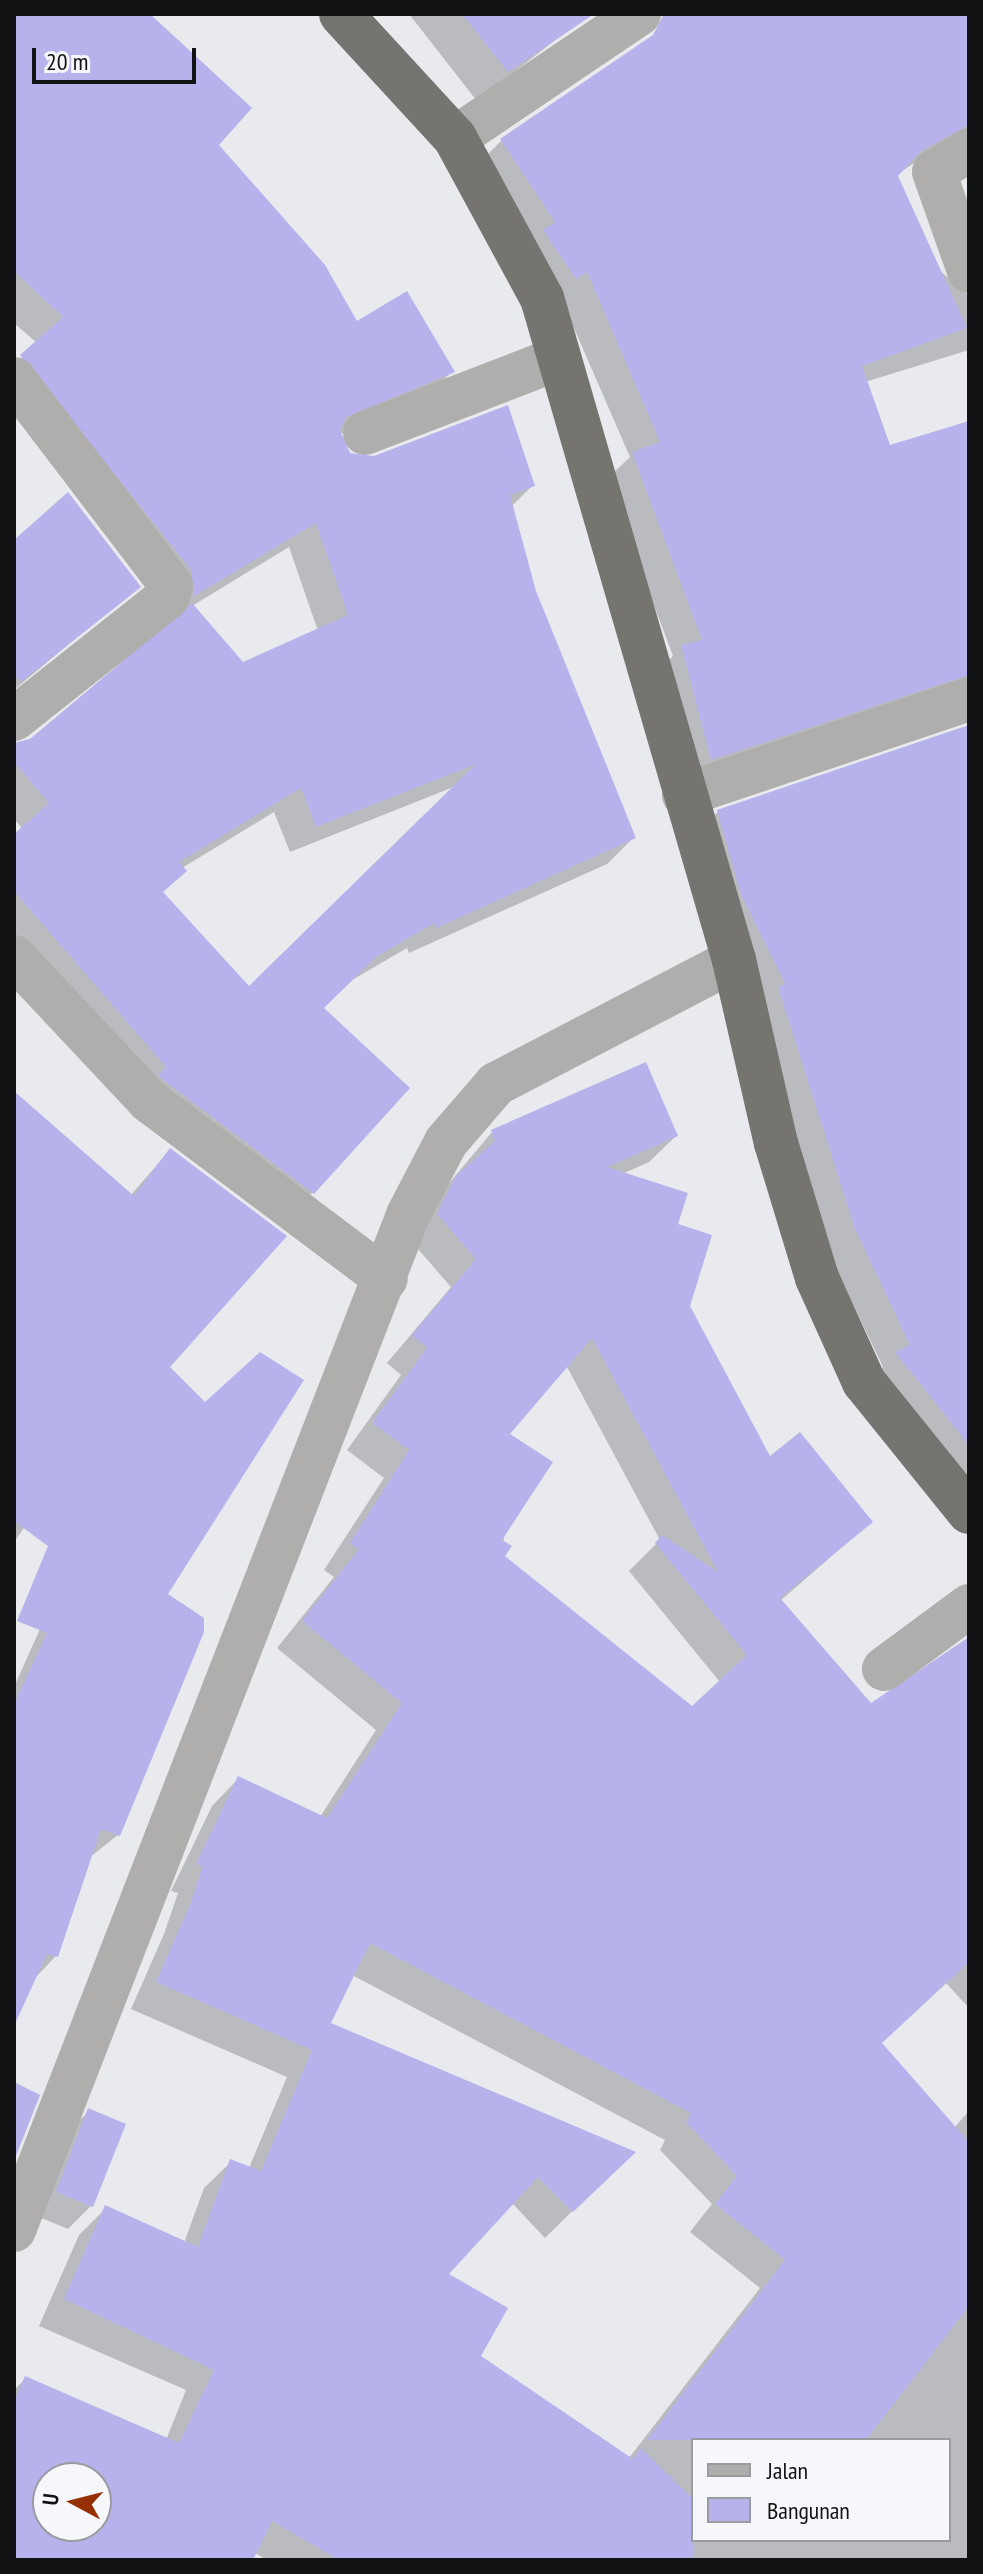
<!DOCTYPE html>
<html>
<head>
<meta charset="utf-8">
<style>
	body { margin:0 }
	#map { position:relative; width:983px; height:2574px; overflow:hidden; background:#e8eaee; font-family:"PT Sans Narrow",sans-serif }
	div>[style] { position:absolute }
	.shadow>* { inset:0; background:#0003 }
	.building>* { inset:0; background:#b7b1ec }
	.minor>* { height:44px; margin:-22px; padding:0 22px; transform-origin:22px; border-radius:22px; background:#b0aead }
	.trunk>* { height:44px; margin:-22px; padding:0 22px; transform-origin:22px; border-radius:22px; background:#767471 }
	span { translate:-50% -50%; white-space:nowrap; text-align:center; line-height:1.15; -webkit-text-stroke:8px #f5f7fb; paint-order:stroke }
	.frame { position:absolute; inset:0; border:16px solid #111213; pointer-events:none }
	.legend { position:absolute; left:691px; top:2438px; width:260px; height:104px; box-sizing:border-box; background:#f5f7fb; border:2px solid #9a9b9e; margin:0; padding:10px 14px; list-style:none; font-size:24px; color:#111213 }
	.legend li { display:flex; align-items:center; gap:16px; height:40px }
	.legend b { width:40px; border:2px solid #9a9b9e }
	.north { position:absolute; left:32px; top:2462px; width:80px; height:80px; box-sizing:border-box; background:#f5f7fb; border:2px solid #9a9b9e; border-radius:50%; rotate:277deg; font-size:22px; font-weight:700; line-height:32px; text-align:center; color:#111213 }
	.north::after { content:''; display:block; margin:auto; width:28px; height:36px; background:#963105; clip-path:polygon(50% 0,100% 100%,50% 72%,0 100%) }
	.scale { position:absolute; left:32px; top:48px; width:164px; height:36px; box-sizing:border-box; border:4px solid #111213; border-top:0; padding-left:10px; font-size:24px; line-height:28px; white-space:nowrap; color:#111213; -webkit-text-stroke:6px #f5f7fb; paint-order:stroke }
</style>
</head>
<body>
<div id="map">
	<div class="shadow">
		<i style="clip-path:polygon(evenodd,14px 14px,147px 14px,216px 145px,357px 323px,452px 371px,426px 398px,340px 434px,347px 454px,533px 485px,511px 507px,534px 591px,634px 837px,607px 864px,409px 953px,407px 948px,347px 983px,322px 1008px,313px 1192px,286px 1219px,14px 952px,14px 837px,23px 829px,14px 819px,14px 743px,30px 740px,178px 614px,14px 365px,37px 343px,14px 323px,14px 14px,289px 547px,318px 631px,243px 664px,192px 606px,289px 547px,14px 14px,456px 786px,249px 989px,162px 893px,182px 868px,274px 812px,290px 852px,456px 786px)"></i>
		<i style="clip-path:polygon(409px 14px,565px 14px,572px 27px,477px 101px)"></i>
		<i style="clip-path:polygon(717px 14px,969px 14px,969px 150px,928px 154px,896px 175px,937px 268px,969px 296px,969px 350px,865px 382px,888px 447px,969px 423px,969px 1503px,870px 1379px,883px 1367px,830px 1256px,692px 838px,718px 812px,968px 728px,967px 717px,685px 784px,656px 673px,673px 656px,607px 479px,630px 457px,560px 296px,476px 166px,502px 140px)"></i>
		<i style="clip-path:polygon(14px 542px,138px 586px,14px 690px)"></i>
		<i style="clip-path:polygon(14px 1093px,130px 1196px,170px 1150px,165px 1594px,118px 1835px,90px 1857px,56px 1956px,34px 1979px,14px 2021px,14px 1687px,122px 1446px,94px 1430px,14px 1542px)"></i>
		<i style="clip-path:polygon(evenodd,492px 1132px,676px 1136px,649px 1162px,622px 1174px,676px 1226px,687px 1306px,769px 1459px,871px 1522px,780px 1601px,879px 1746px,969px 1653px,969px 2008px,946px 1983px,880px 2044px,954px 2128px,969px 2111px,969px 2560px,267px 2560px,255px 2553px,251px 2560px,14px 2560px,14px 2390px,25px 2379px,166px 2440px,186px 2390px,39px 2326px,79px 2235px,106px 2208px,184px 2243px,204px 2188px,231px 2162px,249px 2168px,287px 2077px,131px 2009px,164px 1934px,178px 1893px,171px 1891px,212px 1806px,238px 1779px,320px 1817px,376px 1730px,277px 1648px,334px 1577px,324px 1570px,384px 1478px,347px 1450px,401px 1375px,387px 1363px,451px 1287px,411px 1241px,430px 1206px,492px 1132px,566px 1365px,660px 1540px,629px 1571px,720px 1682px,692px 1709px,503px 1557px,508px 1434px,566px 1365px,492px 1132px,352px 1975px,665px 2140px,660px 2150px,712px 2204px,690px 2232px,760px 2288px,629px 2458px,478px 2356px,446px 2275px,512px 2203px,545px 2238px,632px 2152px,328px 2024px,352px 1975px,492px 1132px,693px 2440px,949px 2440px,949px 2540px,693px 2540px,693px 2440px,492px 1132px,48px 2478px,96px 2478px,96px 2526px,48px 2526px,48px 2478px)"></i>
		<i style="clip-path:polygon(89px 2111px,91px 2206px,68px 2229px,34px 2215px,66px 2134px)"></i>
	</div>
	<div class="building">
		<i style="clip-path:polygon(evenodd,14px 14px,150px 14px,252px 108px,219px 145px,325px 265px,357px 321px,407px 291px,455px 372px,346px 417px,340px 430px,350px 453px,374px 456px,508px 405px,535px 486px,510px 495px,536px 591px,636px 838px,436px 928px,434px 923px,376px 957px,324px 1008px,410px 1088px,314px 1194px,166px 1082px,158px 1075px,166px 1067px,14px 891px,14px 834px,49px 803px,14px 762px,14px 743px,30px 739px,192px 603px,243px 662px,348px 615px,316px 523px,194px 596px,191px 570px,20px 355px,63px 317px,15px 272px,14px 14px,476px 764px,249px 986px,163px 892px,187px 871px,179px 862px,301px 788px,316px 827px,476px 764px)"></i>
		<i style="clip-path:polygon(462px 14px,594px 14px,508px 72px)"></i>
		<i style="clip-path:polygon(664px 14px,969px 14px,969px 125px,921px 151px,898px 176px,967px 328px,862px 366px,890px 445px,969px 421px,969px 675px,711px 760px,681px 645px,702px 640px,632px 452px,660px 442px,587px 272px,576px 279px,543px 230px,555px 222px,500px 139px,653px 35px)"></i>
		<i style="clip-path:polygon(68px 492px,141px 587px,21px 682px,14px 674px,14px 540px)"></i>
		<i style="clip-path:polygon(969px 725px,969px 1445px,895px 1352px,910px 1345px,855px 1229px,778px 987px,785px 984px,741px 894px,717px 810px)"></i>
		<i style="clip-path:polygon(evenodd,646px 1062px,678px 1136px,607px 1167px,688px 1193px,678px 1224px,712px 1235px,690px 1306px,770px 1456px,800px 1432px,873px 1522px,780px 1598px,871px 1703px,969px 1637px,969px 1962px,882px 2043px,969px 2142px,969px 2306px,866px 2440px,647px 2440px,785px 2260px,715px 2204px,737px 2176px,686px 2122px,691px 2113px,370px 1943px,331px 2023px,636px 2152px,573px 2212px,538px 2177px,449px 2274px,508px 2308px,481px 2356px,633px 2459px,641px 2448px,693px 2499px,693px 2560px,339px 2560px,272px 2521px,253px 2560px,14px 2560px,14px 2402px,25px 2376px,179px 2443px,214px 2370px,64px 2299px,105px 2205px,198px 2247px,230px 2159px,261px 2171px,312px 2050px,156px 1982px,190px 1905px,203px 1866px,196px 1864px,238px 1776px,327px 1818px,402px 1703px,302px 1621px,359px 1549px,350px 1543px,409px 1450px,372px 1423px,427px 1348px,412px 1335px,476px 1259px,437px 1214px,456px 1176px,495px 1141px,491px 1130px,646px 1062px,592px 1338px,718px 1572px,662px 1535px,655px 1543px,747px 1655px,692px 1706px,505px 1556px,512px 1546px,502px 1540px,553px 1462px,510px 1434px,592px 1338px,646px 1062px,48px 2478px,96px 2478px,96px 2526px,48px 2526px,48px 2478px)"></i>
		<i style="clip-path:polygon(14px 1091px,134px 1196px,170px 1148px,287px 1236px,170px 1367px,205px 1402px,260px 1352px,304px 1380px,168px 1594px,204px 1618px,204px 1632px,120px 1836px,101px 1829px,58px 1957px,47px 1954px,14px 2026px,14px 1704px,47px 1633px,17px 1621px,48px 1546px,14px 1521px)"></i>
		<i style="clip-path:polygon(14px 2082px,40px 2095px,14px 2161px)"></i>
		<i style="clip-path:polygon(88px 2108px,126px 2124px,93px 2207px,56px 2192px)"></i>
	</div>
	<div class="minor">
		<i style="left:455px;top:138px;width:222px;rotate:-34deg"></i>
		<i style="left:969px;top:150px;width:41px;rotate:147.8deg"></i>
		<i style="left:934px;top:172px;width:105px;rotate:70.5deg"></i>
		<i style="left:14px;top:379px;width:259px;rotate:52.7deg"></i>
		<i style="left:171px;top:585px;width:12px;rotate:104deg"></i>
		<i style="left:168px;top:597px;width:196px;rotate:141.6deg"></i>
		<i style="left:365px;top:433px;width:208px;rotate:-21.1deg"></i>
		<i style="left:684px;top:795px;width:301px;rotate:-18.6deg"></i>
		<i style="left:14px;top:957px;width:197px;rotate:46.8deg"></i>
		<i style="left:149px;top:1101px;width:296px;rotate:36.9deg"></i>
		<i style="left:884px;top:1669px;width:106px;rotate:-36.5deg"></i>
		<i style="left:14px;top:2230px;width:1089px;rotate:-68.78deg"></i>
		<i style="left:408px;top:1215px;width:82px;rotate:-62.5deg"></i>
		<i style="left:446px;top:1142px;width:77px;rotate:-49.2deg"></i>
		<i style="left:496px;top:1084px;width:268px;rotate:-27.5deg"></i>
	</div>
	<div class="trunk">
		<i style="left:341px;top:14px;width:168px;rotate:47.4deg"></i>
		<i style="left:455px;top:138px;width:182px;rotate:61.5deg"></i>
		<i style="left:542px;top:298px;width:689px;rotate:73.83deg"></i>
		<i style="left:734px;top:960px;width:188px;rotate:77.1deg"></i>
		<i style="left:776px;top:1143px;width:141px;rotate:73.1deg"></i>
		<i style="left:817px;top:1278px;width:114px;rotate:65.7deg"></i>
		<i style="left:864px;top:1382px;width:167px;rotate:51.1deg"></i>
	</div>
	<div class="frame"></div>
	<ul class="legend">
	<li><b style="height:10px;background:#b0aead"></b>Jalan</li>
	<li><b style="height:22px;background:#b7b1ec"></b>Bangunan</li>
	</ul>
	<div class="north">U</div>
	<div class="scale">20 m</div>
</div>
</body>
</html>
